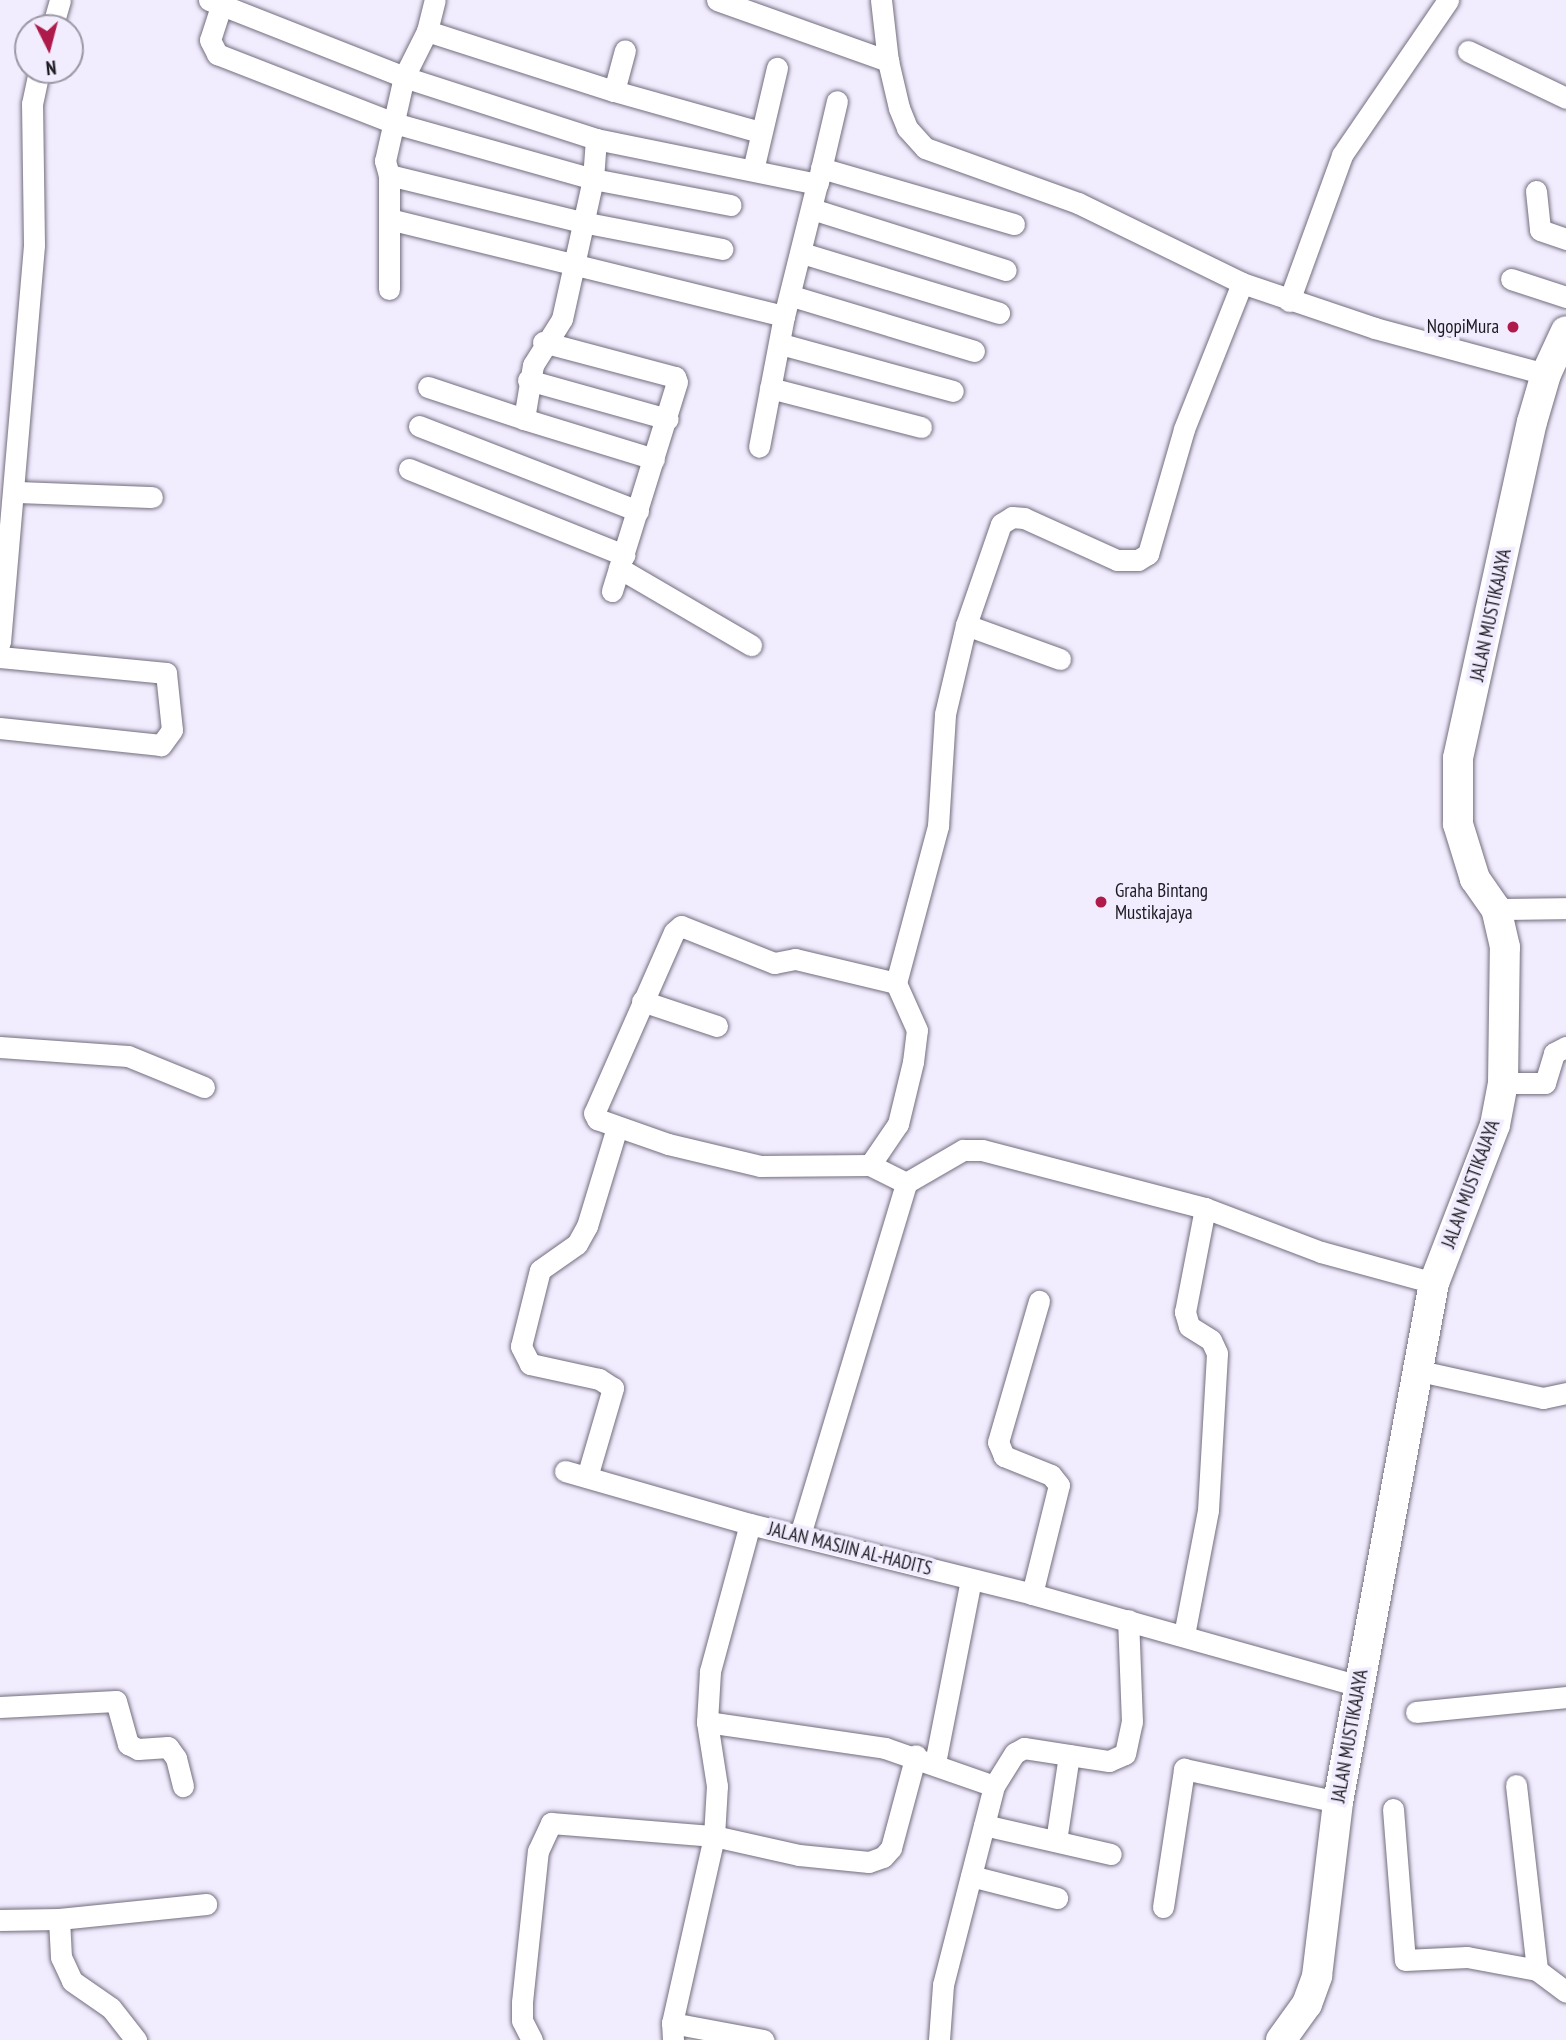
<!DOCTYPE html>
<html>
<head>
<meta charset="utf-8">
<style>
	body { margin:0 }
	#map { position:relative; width:1566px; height:2040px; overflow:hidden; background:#f1ecfe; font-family:"PT Sans Narrow",sans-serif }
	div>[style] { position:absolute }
	.roads { filter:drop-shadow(0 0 2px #736e7e) drop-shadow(0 0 2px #736e7e) }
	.street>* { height:21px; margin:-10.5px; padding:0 10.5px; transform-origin:10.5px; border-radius:10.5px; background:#fff }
	.secondary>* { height:30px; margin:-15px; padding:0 15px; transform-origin:15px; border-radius:15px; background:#fff }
	.dots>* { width:19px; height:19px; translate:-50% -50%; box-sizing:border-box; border:4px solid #f1ecfe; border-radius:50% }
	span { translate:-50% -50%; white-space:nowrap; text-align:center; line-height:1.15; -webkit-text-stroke:7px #f1ecfe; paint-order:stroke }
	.poi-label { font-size:19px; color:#1c1a20 }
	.right { translate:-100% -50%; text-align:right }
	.left { translate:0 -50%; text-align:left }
	.street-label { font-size:19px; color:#1c1a20 }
	.north { position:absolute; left:14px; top:14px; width:70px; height:70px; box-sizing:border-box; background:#f1ecfe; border:2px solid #9c98a5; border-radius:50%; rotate:174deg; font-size:19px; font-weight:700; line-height:28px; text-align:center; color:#1c1a20 }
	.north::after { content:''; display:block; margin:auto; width:24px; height:32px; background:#ae1b4b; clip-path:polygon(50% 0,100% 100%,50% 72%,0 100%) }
</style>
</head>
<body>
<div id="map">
	<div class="roads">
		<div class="street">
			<i style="left:209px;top:0;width:210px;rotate:21.5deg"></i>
			<i style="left:404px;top:77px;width:202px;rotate:17.9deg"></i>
			<i style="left:596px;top:139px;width:226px;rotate:11.5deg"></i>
			<i style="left:817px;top:184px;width:136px;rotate:104deg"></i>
			<i style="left:784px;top:316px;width:133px;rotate:100.8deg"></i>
			<i style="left:223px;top:0;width:42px;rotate:108deg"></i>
			<i style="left:210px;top:40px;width:16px;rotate:63deg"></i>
			<i style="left:217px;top:54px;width:190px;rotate:21.3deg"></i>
			<i style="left:394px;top:123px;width:207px;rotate:15.7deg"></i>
			<i style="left:593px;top:179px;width:140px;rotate:10.7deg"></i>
			<i style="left:717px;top:0;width:182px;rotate:19.6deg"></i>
			<i style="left:881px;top:0;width:61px;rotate:83.5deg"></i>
			<i style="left:888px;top:61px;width:48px;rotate:76.8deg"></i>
			<i style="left:899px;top:108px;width:22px;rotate:68deg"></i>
			<i style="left:907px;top:128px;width:27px;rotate:48deg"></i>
			<i style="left:925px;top:148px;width:163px;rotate:19.8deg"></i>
			<i style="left:1078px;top:203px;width:182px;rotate:26deg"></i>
			<i style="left:52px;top:28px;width:29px;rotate:-74deg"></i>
			<i style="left:427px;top:31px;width:32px;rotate:-76deg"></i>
			<i style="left:1468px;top:51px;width:109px;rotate:25.6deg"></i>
			<i style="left:614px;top:91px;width:152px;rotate:15.7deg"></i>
			<i style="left:596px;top:139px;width:40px;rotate:94.3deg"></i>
			<i style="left:593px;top:179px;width:143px;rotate:102.5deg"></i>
			<i style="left:562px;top:319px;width:54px;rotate:122.2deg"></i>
			<i style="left:533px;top:365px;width:55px;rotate:99.5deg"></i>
			<i style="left:524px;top:419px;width:136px;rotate:17.1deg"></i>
			<i style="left:821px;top:168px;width:201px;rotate:16.2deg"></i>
			<i style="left:753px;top:170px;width:105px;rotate:-76.8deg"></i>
			<i style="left:389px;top:175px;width:199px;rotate:13.7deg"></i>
			<i style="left:582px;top:222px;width:143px;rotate:10.9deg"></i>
			<i style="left:818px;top:182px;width:83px;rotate:-76.8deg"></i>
			<i style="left:1536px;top:191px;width:39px;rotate:84deg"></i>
			<i style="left:1540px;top:230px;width:28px;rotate:19deg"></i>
			<i style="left:812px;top:209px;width:203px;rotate:17.5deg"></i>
			<i style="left:389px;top:219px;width:407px;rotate:13.8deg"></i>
			<i style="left:802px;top:253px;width:206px;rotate:16.9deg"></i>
			<i style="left:1511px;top:279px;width:58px;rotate:18.1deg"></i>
			<i style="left:389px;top:289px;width:114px;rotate:-90deg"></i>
			<i style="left:389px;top:175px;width:15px;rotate:-106deg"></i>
			<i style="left:385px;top:161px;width:86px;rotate:-77.3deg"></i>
			<i style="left:404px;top:77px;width:51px;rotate:-63.4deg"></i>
			<i style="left:427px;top:31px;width:196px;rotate:17.8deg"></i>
			<i style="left:614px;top:91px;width:42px;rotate:-75deg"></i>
			<i style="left:792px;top:296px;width:190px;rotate:16.8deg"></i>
			<i style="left:1289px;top:301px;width:155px;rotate:-70deg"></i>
			<i style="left:1342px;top:155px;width:188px;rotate:-55.6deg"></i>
			<i style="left:543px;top:342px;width:137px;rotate:14.9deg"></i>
			<i style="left:675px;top:377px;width:5px;rotate:68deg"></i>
			<i style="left:677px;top:382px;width:219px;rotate:107.3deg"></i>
			<i style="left:781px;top:344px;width:178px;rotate:15.3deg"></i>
			<i style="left:528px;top:380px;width:145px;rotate:15.6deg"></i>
			<i style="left:428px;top:387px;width:101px;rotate:18.4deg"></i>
			<i style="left:770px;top:388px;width:156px;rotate:14.5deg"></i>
			<i style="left:419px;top:426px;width:235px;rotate:21.2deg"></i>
			<i style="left:409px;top:469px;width:232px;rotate:21.8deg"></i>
			<i style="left:15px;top:492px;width:137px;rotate:2.1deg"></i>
			<i style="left:619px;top:568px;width:153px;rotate:30.3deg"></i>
			<i style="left:966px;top:625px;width:100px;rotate:19.9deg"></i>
			<i style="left:0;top:642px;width:398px;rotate:-85.1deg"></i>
			<i style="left:34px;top:245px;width:141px;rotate:-90.8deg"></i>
			<i style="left:32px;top:104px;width:35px;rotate:-78deg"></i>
			<i style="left:0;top:657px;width:167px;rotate:5.5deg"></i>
			<i style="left:166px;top:673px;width:57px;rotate:84deg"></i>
			<i style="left:172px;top:730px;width:19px;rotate:126deg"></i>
			<i style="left:161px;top:745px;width:162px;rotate:-174deg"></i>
			<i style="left:1496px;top:909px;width:70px;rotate:-0.8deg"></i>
			<i style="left:896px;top:983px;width:104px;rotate:-166.6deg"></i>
			<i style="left:795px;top:959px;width:21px;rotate:169deg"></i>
			<i style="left:774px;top:963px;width:100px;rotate:-158.3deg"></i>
			<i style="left:681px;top:926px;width:9px;rotate:139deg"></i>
			<i style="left:674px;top:932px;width:198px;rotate:113.8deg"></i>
			<i style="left:594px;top:1113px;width:7px;rotate:63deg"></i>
			<i style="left:597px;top:1119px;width:75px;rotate:19.4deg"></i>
			<i style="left:668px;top:1144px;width:95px;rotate:13.4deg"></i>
			<i style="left:760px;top:1166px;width:110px;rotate:-0.5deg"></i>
			<i style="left:870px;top:1165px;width:40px;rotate:26.6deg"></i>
			<i style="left:642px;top:1001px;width:79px;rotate:18.4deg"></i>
			<i style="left:0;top:1047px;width:128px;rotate:4deg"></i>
			<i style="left:128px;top:1056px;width:82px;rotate:22.2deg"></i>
			<i style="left:1503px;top:1083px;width:42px"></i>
			<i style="left:1545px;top:1083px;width:31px;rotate:-73deg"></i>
			<i style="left:1554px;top:1053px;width:13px;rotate:-27deg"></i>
			<i style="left:870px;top:1165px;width:50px;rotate:-55.7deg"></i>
			<i style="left:898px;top:1124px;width:64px;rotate:-76.4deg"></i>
			<i style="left:913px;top:1062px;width:32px;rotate:-83deg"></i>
			<i style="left:917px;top:1030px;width:51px;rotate:-114.1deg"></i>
			<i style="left:896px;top:983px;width:163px;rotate:-75deg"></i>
			<i style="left:938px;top:826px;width:112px;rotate:-86.4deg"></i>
			<i style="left:945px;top:714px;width:91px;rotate:-76.7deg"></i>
			<i style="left:966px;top:625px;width:107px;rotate:-70.9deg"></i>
			<i style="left:1001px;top:524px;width:13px;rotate:-32deg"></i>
			<i style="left:1012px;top:517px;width:12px;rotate:5deg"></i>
			<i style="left:1024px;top:518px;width:102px;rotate:24.3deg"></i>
			<i style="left:1117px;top:560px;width:21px"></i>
			<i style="left:1138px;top:560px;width:12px;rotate:-31deg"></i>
			<i style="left:1148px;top:554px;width:130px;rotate:-73.9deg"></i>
			<i style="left:1184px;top:429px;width:157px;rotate:-68.3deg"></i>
			<i style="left:1242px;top:283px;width:140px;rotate:18.7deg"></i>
			<i style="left:1375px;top:328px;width:177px;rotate:15.1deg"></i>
			<i style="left:1415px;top:1370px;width:131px;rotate:12.3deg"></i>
			<i style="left:1543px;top:1398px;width:24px;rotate:-12deg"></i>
			<i style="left:565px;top:1471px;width:192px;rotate:16deg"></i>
			<i style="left:587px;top:1477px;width:93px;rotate:-73.7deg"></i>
			<i style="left:613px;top:1388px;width:17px;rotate:-147deg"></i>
			<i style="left:599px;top:1379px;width:71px;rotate:-167.7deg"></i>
			<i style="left:530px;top:1364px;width:20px;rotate:-117deg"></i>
			<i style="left:521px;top:1346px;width:78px;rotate:-76deg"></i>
			<i style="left:540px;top:1270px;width:45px;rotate:-35.1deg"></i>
			<i style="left:577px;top:1244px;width:21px;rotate:-61deg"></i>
			<i style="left:587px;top:1226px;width:103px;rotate:-73.1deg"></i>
			<i style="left:800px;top:1535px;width:368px;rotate:-73.2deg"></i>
			<i style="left:906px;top:1183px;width:66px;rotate:-30.1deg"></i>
			<i style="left:963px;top:1150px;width:19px"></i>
			<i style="left:982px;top:1150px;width:230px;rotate:14.6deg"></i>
			<i style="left:1205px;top:1208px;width:124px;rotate:20.8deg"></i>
			<i style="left:1321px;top:1252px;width:117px;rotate:15.3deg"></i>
			<i style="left:1032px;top:1594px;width:112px;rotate:-76.1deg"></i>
			<i style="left:1059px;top:1485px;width:13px;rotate:-129deg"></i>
			<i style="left:1051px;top:1475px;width:51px;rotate:-158deg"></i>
			<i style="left:1004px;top:1456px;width:15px;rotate:-113deg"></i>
			<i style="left:998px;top:1442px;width:147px;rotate:-73.8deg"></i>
			<i style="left:1184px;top:1635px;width:127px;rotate:-79.1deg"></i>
			<i style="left:1208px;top:1510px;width:157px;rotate:-86.7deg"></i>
			<i style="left:1217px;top:1353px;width:14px;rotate:-115deg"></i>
			<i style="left:1211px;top:1340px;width:26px;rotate:-148deg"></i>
			<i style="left:1189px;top:1326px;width:15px;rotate:-106deg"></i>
			<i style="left:1185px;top:1312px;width:106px;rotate:-79.1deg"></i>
			<i style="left:0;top:1707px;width:116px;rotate:-3deg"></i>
			<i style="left:116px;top:1701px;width:45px;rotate:74.4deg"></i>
			<i style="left:128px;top:1744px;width:11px;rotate:27deg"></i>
			<i style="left:138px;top:1749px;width:30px;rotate:-4deg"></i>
			<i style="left:168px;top:1747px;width:14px;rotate:54deg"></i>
			<i style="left:176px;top:1758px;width:29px;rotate:76deg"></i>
			<i style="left:1416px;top:1712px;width:151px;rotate:-5.7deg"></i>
			<i style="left:707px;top:1722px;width:180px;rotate:8.3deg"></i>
			<i style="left:885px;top:1748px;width:115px;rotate:19.2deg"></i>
			<i style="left:994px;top:1786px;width:205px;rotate:104.4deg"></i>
			<i style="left:943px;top:1985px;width:55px;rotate:94.2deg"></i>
			<i style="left:935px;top:1763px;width:187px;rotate:-78.9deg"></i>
			<i style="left:1516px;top:1785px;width:186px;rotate:83.5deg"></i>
			<i style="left:994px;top:1786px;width:39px;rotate:-58deg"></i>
			<i style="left:1015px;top:1753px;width:10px;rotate:-29deg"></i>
			<i style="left:1024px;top:1748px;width:86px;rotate:8.7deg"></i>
			<i style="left:1109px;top:1761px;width:17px;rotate:-24deg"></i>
			<i style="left:1125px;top:1754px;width:33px;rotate:-78deg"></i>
			<i style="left:1132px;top:1722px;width:102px;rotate:-92.2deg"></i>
			<i style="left:1393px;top:1809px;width:151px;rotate:85.5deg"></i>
			<i style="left:1405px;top:1960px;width:62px;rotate:-2.8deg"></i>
			<i style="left:1467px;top:1957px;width:71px;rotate:10.5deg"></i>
			<i style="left:1537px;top:1970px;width:36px;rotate:37deg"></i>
			<i style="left:984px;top:1825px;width:130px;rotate:12.9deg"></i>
			<i style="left:1056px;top:1841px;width:87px;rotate:-81.4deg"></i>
			<i style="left:971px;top:1876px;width:89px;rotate:14.3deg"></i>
			<i style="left:1163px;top:1907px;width:140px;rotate:-81.3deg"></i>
			<i style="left:1184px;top:1769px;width:157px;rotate:12.1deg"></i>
			<i style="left:59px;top:1919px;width:38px;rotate:87deg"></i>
			<i style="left:61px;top:1957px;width:26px;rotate:65deg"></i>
			<i style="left:72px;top:1981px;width:47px;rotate:34.7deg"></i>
			<i style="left:111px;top:2008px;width:41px;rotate:52deg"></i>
			<i style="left:0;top:1920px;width:59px;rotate:-1deg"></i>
			<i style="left:59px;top:1919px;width:148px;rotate:-5.8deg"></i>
			<i style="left:672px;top:2023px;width:93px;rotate:10.6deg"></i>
			<i style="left:532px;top:2040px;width:22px;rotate:-117deg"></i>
			<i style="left:522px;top:2020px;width:18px;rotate:-90deg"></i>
			<i style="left:522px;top:2002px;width:152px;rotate:-84deg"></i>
			<i style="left:538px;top:1851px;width:31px;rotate:-65deg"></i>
			<i style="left:551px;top:1823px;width:164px;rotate:4.6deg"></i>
			<i style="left:714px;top:1836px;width:87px;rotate:12.6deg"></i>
			<i style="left:799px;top:1855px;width:70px;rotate:5.7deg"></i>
			<i style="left:869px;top:1862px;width:15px;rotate:-20deg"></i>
			<i style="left:883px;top:1857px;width:12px;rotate:-48deg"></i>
			<i style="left:891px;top:1848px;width:96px;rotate:-75deg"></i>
			<i style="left:673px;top:2040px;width:17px;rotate:-93deg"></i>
			<i style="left:672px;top:2023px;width:192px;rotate:-77.3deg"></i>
			<i style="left:714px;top:1836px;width:50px;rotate:-86.6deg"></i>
			<i style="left:717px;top:1786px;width:65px;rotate:-98.9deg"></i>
			<i style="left:707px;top:1722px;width:51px;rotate:-86.6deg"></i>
			<i style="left:710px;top:1671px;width:152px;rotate:-74.8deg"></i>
			<i style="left:750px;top:1524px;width:291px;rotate:13.9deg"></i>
			<i style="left:1032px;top:1594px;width:340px;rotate:15.7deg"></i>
		</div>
		<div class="secondary">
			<i style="left:1281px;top:2040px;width:44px;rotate:-54.2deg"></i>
			<i style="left:1307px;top:2004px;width:30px;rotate:-70deg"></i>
			<i style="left:1317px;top:1976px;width:175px;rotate:-83.1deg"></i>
			<i style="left:1338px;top:1802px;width:528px;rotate:-79.52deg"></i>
			<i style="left:1434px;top:1283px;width:169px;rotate:-68.9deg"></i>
			<i style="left:1495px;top:1125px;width:43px;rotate:-79.2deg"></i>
			<i style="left:1503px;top:1083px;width:136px;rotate:-89.2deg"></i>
			<i style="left:1505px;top:947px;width:39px;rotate:-103deg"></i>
			<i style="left:1496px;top:909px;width:37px;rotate:-125deg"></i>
			<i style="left:1475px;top:879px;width:58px;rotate:-107.2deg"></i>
			<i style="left:1458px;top:824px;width:66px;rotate:-90deg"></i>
			<i style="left:1458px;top:758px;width:344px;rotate:-77.6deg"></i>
			<i style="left:1532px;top:422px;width:50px;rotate:-73.7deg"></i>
			<i style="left:1546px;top:374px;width:47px;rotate:-65.1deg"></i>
		</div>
	</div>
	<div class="dots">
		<i style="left:1513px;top:327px;background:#ae1b4b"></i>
		<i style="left:1101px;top:902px;background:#ae1b4b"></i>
	</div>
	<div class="poi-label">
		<span class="right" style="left:1499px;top:327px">NgopiMura</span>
		<span class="left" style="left:1115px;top:902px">Graha Bintang<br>Mustikajaya</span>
	</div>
	<div class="street-label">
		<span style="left:1491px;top:615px;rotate:-78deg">JALAN MUSTIKAJAYA</span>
		<span style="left:1471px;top:1184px;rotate:-70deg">JALAN MUSTIKAJAYA</span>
		<span style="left:850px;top:1549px;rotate:14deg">JALAN MASJIN AL-HADITS</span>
		<span style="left:1350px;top:1736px;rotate:-80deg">JALAN MUSTIKAJAYA</span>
	</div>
	<div class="north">N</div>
</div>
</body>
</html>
